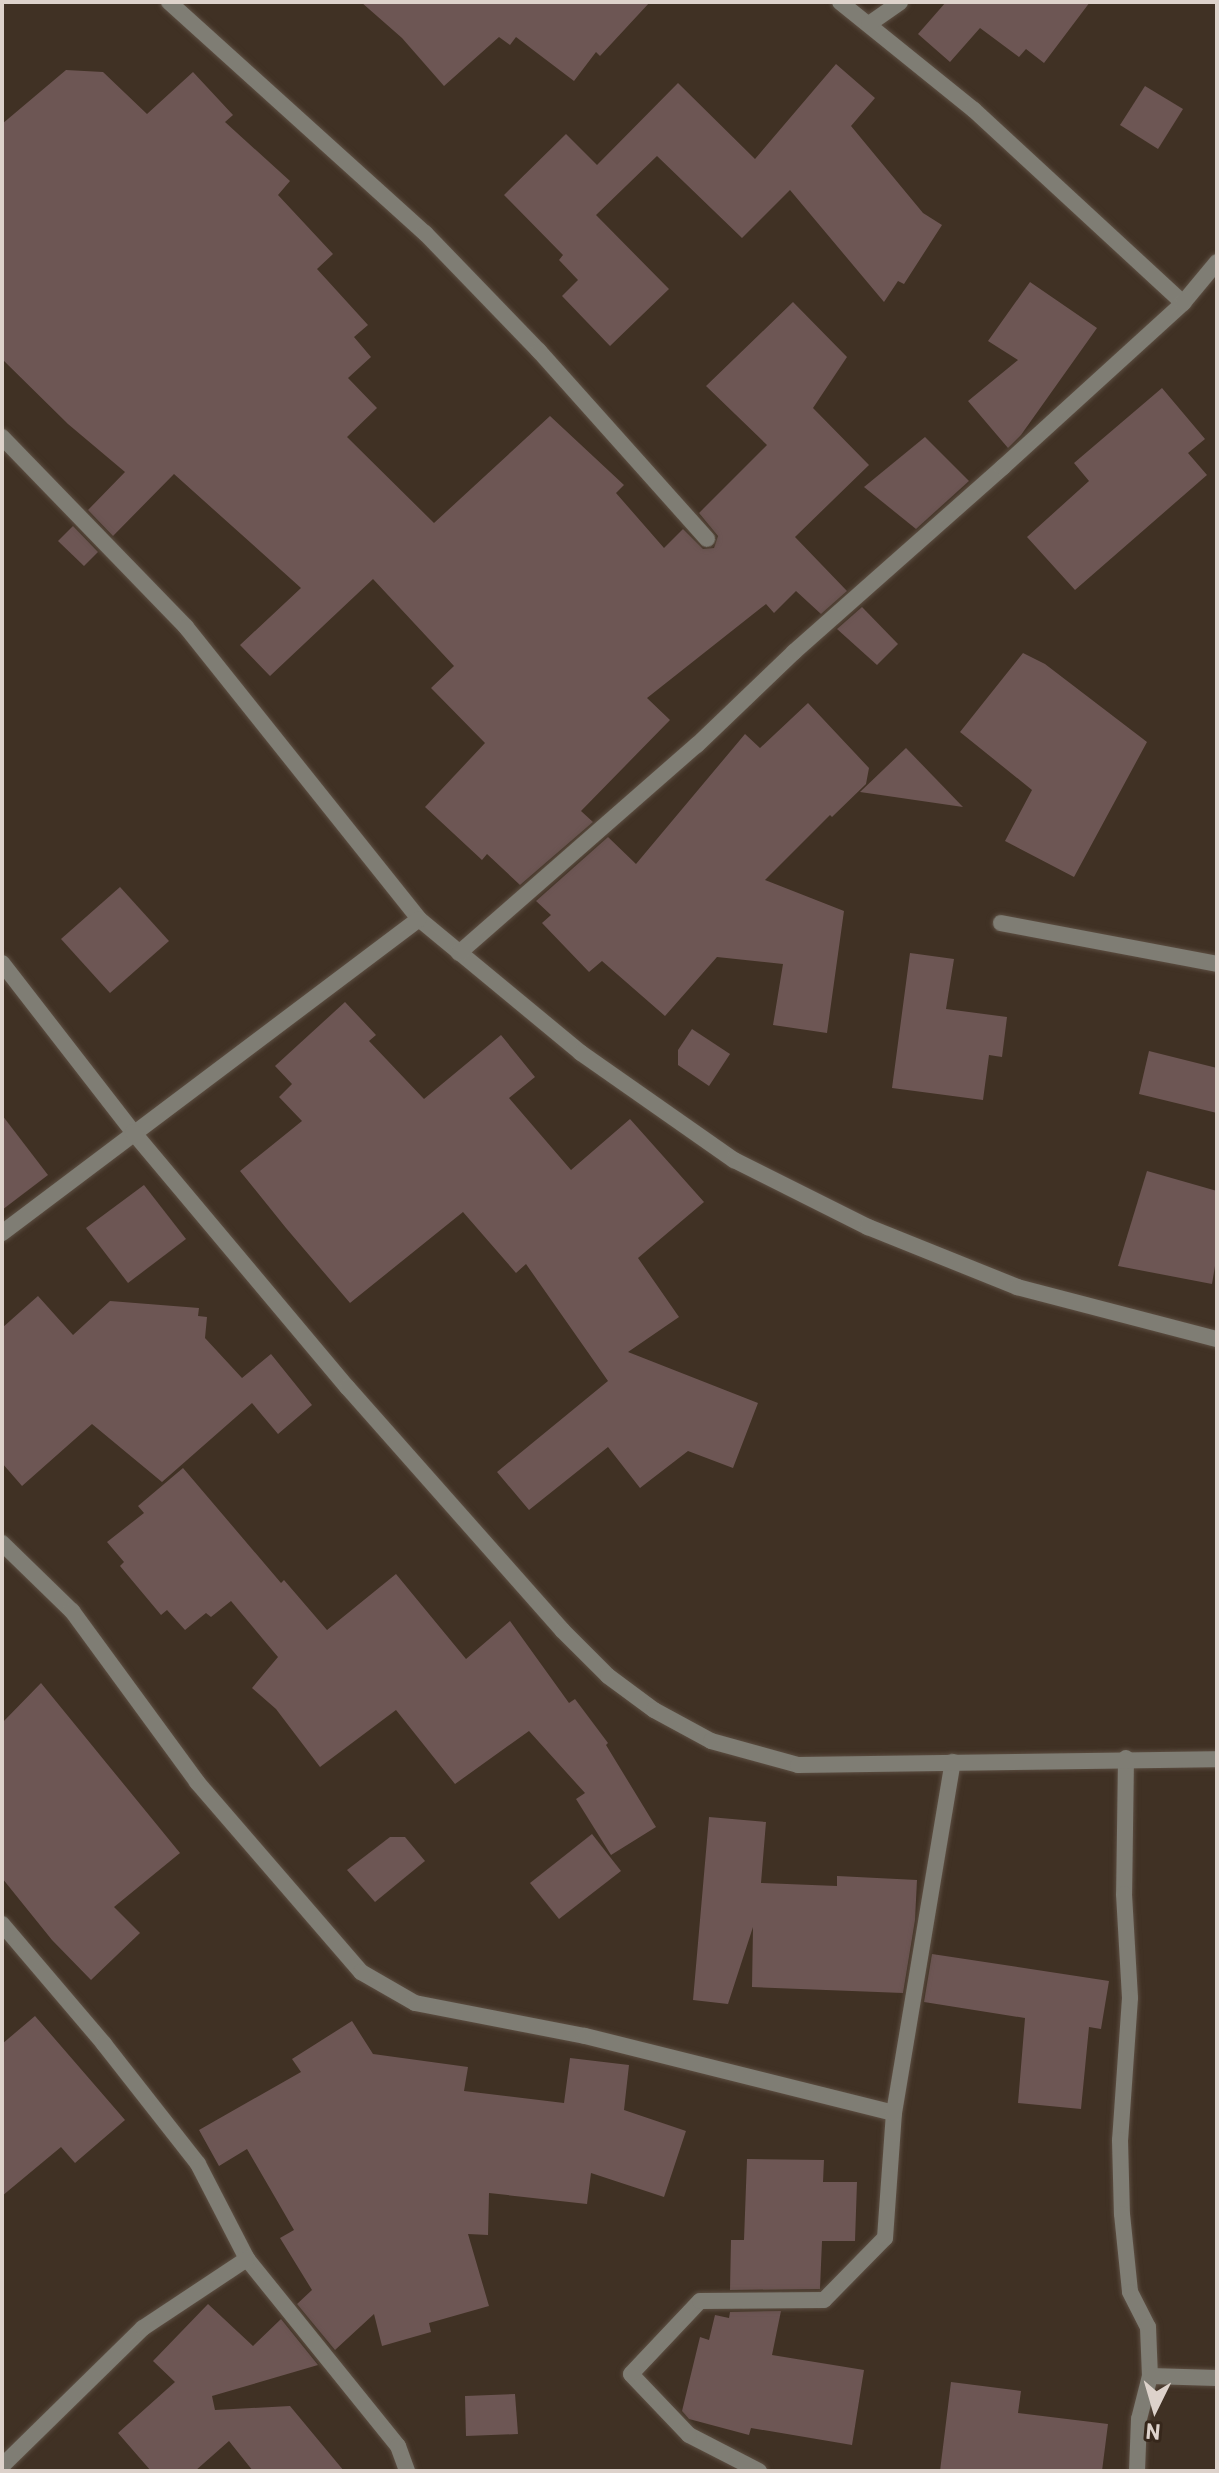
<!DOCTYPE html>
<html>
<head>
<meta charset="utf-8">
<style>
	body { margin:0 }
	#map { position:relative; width:1219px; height:2473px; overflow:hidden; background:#403124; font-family:Barlow,sans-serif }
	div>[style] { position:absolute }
	.building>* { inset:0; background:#6d5654 }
	.roads { filter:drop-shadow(0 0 2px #5c4e42) drop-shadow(0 0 2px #5c4e42) }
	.minor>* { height:16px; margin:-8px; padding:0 8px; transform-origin:8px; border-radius:8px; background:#7f7d74 }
	.tertiary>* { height:16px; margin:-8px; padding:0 8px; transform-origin:8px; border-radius:8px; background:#7f7d74 }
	span { translate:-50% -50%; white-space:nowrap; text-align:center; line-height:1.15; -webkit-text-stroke:8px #36271b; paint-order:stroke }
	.frame { position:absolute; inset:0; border:4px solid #ddd2cb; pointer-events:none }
	.north { position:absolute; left:1115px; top:2369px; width:80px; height:80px; -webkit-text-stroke:6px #36271b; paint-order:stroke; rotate:185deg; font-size:22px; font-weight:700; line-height:32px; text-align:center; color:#ddd2cb }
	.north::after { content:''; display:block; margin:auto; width:28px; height:36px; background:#ddd2cb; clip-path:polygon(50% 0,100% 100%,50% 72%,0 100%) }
</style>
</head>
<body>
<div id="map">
	<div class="building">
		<i style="clip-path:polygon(361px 2px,650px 2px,600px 56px,596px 52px,574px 81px,516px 37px,510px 45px,499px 37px,444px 86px,402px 38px)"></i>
		<i style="clip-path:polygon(946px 2px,1090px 2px,1044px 63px,1026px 49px,1019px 57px,980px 28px,950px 62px,918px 34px)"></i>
		<i style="clip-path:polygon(836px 64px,875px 98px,851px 126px,923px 213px,942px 225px,904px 284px,898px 281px,884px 302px,790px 190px,742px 238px,657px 156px,596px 215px,669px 289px,610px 346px,562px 296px,578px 280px,559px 260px,563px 255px,504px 195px,566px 134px,597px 165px,678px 83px,755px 159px)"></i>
		<i style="clip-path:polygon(66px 70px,103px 72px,147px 114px,193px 72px,233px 115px,225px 122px,290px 181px,278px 195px,333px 254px,317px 269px,368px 325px,354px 337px,371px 357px,348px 378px,377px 408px,347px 437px,434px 523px,550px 416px,624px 485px,616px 493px,664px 548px,683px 529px,703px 549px,714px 548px,718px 536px,699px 513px,767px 445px,706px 386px,793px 302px,847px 357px,813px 408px,869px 465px,795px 537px,847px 591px,821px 614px,796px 591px,774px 613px,766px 604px,647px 698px,670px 720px,581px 811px,593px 822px,520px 885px,487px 854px,482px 860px,425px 807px,485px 743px,431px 688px,454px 666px,373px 579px,270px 676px,240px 645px,301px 588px,174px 474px,113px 536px,88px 510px,125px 472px,68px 424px,2px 359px,2px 124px)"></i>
		<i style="clip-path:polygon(1145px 86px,1183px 109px,1158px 149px,1120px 125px)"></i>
		<i style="clip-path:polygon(1030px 282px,1097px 328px,1021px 435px,1008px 448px,968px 401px,1018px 360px,988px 341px)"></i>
		<i style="clip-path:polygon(1162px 388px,1205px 439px,1188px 453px,1207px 475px,1075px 590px,1027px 537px,1089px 481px,1074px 463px)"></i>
		<i style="clip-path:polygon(925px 437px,969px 481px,916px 529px,864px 487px)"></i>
		<i style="clip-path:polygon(73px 526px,98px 552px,84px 566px,58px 541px)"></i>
		<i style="clip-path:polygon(862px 607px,898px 644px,877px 665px,837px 629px)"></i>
		<i style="clip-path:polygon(1023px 653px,1045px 664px,1147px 742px,1074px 877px,1005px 841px,1032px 790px,960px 732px)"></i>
		<i style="clip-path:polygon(808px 703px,869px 768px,866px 784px,832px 817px,830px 815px,765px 880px,844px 911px,827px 1033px,773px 1025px,783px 964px,717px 957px,665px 1016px,602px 961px,589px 972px,542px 923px,551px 915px,536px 901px,608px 837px,636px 864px,745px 734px,760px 748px)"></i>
		<i style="clip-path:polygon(906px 748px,963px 807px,860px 792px)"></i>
		<i style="clip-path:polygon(120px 887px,169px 941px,110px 993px,61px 939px)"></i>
		<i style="clip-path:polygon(910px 953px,954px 959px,946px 1009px,1007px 1017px,1002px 1057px,989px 1055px,983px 1100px,892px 1088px)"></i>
		<i style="clip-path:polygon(345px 1002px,376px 1035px,369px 1041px,424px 1099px,501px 1035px,535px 1077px,509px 1098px,571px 1170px,630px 1119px,704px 1202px,638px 1258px,679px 1317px,628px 1352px,758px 1403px,733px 1468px,688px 1451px,640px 1488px,608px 1447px,529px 1510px,497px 1472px,608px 1381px,526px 1264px,516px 1273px,463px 1212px,350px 1303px,286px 1228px,240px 1171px,302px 1121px,279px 1097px,292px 1084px,275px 1066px)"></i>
		<i style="clip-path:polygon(692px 1029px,730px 1054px,709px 1086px,678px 1065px,678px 1050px)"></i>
		<i style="clip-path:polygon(1149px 1051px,1217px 1068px,1217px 1113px,1139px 1094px)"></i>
		<i style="clip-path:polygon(2px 1115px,48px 1175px,2px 1210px)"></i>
		<i style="clip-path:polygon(1147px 1171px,1217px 1191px,1217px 1254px,1212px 1284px,1118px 1266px)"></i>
		<i style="clip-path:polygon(144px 1185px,186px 1239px,128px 1283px,86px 1228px)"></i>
		<i style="clip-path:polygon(38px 1296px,73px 1335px,110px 1301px,199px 1308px,198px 1316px,207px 1317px,205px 1338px,242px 1378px,271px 1354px,312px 1405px,278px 1434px,252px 1403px,162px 1482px,92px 1424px,22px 1486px,2px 1463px,2px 1328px)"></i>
		<i style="clip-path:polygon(183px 1468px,281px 1583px,284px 1580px,327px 1630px,396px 1574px,466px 1659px,510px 1621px,569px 1703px,575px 1699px,608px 1743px,606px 1745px,656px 1827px,611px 1855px,576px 1799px,585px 1793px,529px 1731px,455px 1784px,396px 1710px,320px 1767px,276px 1709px,252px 1688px,278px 1657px,231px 1601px,211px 1617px,206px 1613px,185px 1630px,167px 1610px,161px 1615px,120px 1566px,124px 1562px,107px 1542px,144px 1513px,138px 1506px)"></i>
		<i style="clip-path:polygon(41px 1683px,180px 1853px,114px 1907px,140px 1933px,91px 1980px,52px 1940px,2px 1878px,2px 1723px)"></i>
		<i style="clip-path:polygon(709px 1817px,766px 1822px,761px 1883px,837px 1886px,837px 1876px,917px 1880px,915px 1920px,903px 1993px,752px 1987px,753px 1927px,728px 2004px,693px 2000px)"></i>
		<i style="clip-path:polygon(592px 1834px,621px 1871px,559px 1919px,530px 1883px)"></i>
		<i style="clip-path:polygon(390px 1837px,405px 1837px,425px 1861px,375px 1902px,347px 1870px)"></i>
		<i style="clip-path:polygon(932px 1954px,1109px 1981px,1101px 2029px,1089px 2027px,1081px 2109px,1018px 2103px,1025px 2018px,924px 2002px)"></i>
		<i style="clip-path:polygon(35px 2016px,125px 2120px,75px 2163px,61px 2147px,2px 2196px,2px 2044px)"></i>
		<i style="clip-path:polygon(352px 2021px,373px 2054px,468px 2067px,464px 2091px,564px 2103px,570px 2058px,629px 2065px,624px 2110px,686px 2131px,664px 2197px,591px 2173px,587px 2204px,489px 2193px,488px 2235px,468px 2234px,489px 2306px,429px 2323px,431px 2332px,382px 2346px,374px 2314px,335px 2350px,297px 2304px,312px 2290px,280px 2238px,294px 2230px,247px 2149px,219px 2166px,199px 2130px,301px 2072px,292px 2059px)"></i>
		<i style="clip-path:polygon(747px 2159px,824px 2160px,823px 2182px,857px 2182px,855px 2241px,822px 2241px,820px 2289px,730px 2290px,731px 2240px,744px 2240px)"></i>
		<i style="clip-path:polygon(208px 2304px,253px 2346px,281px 2319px,318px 2365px,212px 2396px,215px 2410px,290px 2406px,344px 2471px,253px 2471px,229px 2441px,195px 2471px,151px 2471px,118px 2433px,175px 2382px,153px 2361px)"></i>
		<i style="clip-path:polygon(781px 2311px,772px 2355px,864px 2370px,852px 2445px,751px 2428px,749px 2435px,689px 2419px,682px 2411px,700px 2337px,709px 2340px,715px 2315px,729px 2318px,730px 2312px)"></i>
		<i style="clip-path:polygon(951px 2382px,1021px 2391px,1018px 2413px,1108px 2424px,1102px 2471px,940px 2471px)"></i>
		<i style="clip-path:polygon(515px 2394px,518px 2434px,466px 2436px,465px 2396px)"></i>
	</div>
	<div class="roads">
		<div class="minor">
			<i style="left:169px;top:2px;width:345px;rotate:42.1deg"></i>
			<i style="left:425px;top:233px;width:164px;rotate:46deg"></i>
			<i style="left:539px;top:351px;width:252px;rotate:48.2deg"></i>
			<i style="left:840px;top:2px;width:172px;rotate:38.9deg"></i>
			<i style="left:974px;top:110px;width:284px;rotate:42.7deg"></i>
			<i style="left:869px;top:24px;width:38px;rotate:-35deg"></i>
			<i style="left:2px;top:437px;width:264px;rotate:45.9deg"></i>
			<i style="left:186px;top:627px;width:374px;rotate:51.4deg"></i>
			<i style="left:419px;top:919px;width:210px;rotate:39.6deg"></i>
			<i style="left:581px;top:1053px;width:187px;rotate:35deg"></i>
			<i style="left:734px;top:1160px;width:150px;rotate:26.6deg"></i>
			<i style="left:868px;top:1227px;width:161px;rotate:21.9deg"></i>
			<i style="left:1017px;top:1287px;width:207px;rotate:14.6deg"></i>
			<i style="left:1001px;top:923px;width:220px;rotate:10.7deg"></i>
			<i style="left:459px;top:953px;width:316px;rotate:-41.2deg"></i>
			<i style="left:697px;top:745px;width:134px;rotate:-43.8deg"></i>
			<i style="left:794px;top:652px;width:279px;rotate:-41.5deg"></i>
			<i style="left:1003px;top:467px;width:244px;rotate:-42.3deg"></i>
			<i style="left:1183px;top:303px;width:53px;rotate:-50.3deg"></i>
			<i style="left:2px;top:1233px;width:522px;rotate:-36.98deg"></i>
			<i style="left:2px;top:1543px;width:98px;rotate:44.2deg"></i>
			<i style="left:72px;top:1611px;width:212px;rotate:53.8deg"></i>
			<i style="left:197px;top:1782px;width:251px;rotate:49.2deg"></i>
			<i style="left:361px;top:1972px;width:62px;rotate:29.9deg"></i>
			<i style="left:415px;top:2003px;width:173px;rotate:11deg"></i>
			<i style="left:585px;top:2036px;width:318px;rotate:14deg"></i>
			<i style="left:1126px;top:1758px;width:136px;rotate:90.8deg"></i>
			<i style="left:1124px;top:1894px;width:104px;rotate:86.7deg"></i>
			<i style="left:1130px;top:1998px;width:142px;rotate:94deg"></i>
			<i style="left:1120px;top:2140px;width:74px;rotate:88.5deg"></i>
			<i style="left:1122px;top:2214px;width:78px;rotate:84.1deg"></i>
			<i style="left:1130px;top:2292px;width:39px;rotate:63deg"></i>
			<i style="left:1148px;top:2327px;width:49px;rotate:87.7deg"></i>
			<i style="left:1150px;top:2376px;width:44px;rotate:104.3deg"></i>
			<i style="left:1139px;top:2419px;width:52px;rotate:92.2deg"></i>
			<i style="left:2px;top:1924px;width:157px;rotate:49.6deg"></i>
			<i style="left:104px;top:2044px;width:152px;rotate:51.9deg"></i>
			<i style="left:198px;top:2164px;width:107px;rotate:62.7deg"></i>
			<i style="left:247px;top:2259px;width:240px;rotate:51.1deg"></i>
			<i style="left:398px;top:2446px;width:27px;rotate:70deg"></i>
			<i style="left:1150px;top:2376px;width:67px;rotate:1.7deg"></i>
			<i style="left:2px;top:2466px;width:197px;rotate:-44.4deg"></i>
			<i style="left:143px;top:2328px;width:125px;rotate:-33.6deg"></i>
			<i style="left:759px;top:2471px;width:79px;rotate:-152.8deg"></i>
			<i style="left:689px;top:2435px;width:84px;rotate:-133.6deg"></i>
			<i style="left:631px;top:2374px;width:100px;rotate:-46.6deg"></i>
			<i style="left:700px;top:2301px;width:124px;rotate:-0.5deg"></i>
			<i style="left:824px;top:2300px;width:87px;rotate:-45.5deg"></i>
			<i style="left:885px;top:2238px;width:125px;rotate:-85.9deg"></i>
			<i style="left:894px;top:2113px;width:356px;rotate:-80.5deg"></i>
		</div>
		<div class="tertiary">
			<i style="left:2px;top:963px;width:214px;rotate:52.2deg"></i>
			<i style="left:133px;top:1132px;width:334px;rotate:50deg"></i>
			<i style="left:348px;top:1388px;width:323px;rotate:48.5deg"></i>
			<i style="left:562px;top:1630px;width:65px;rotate:45deg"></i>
			<i style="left:608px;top:1676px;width:57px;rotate:36.5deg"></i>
			<i style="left:654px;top:1710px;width:65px;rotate:28.5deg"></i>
			<i style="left:711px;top:1741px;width:90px;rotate:15.4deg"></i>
			<i style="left:798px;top:1765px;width:419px;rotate:-0.8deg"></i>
		</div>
	</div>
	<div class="frame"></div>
	<div class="north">N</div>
</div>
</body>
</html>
